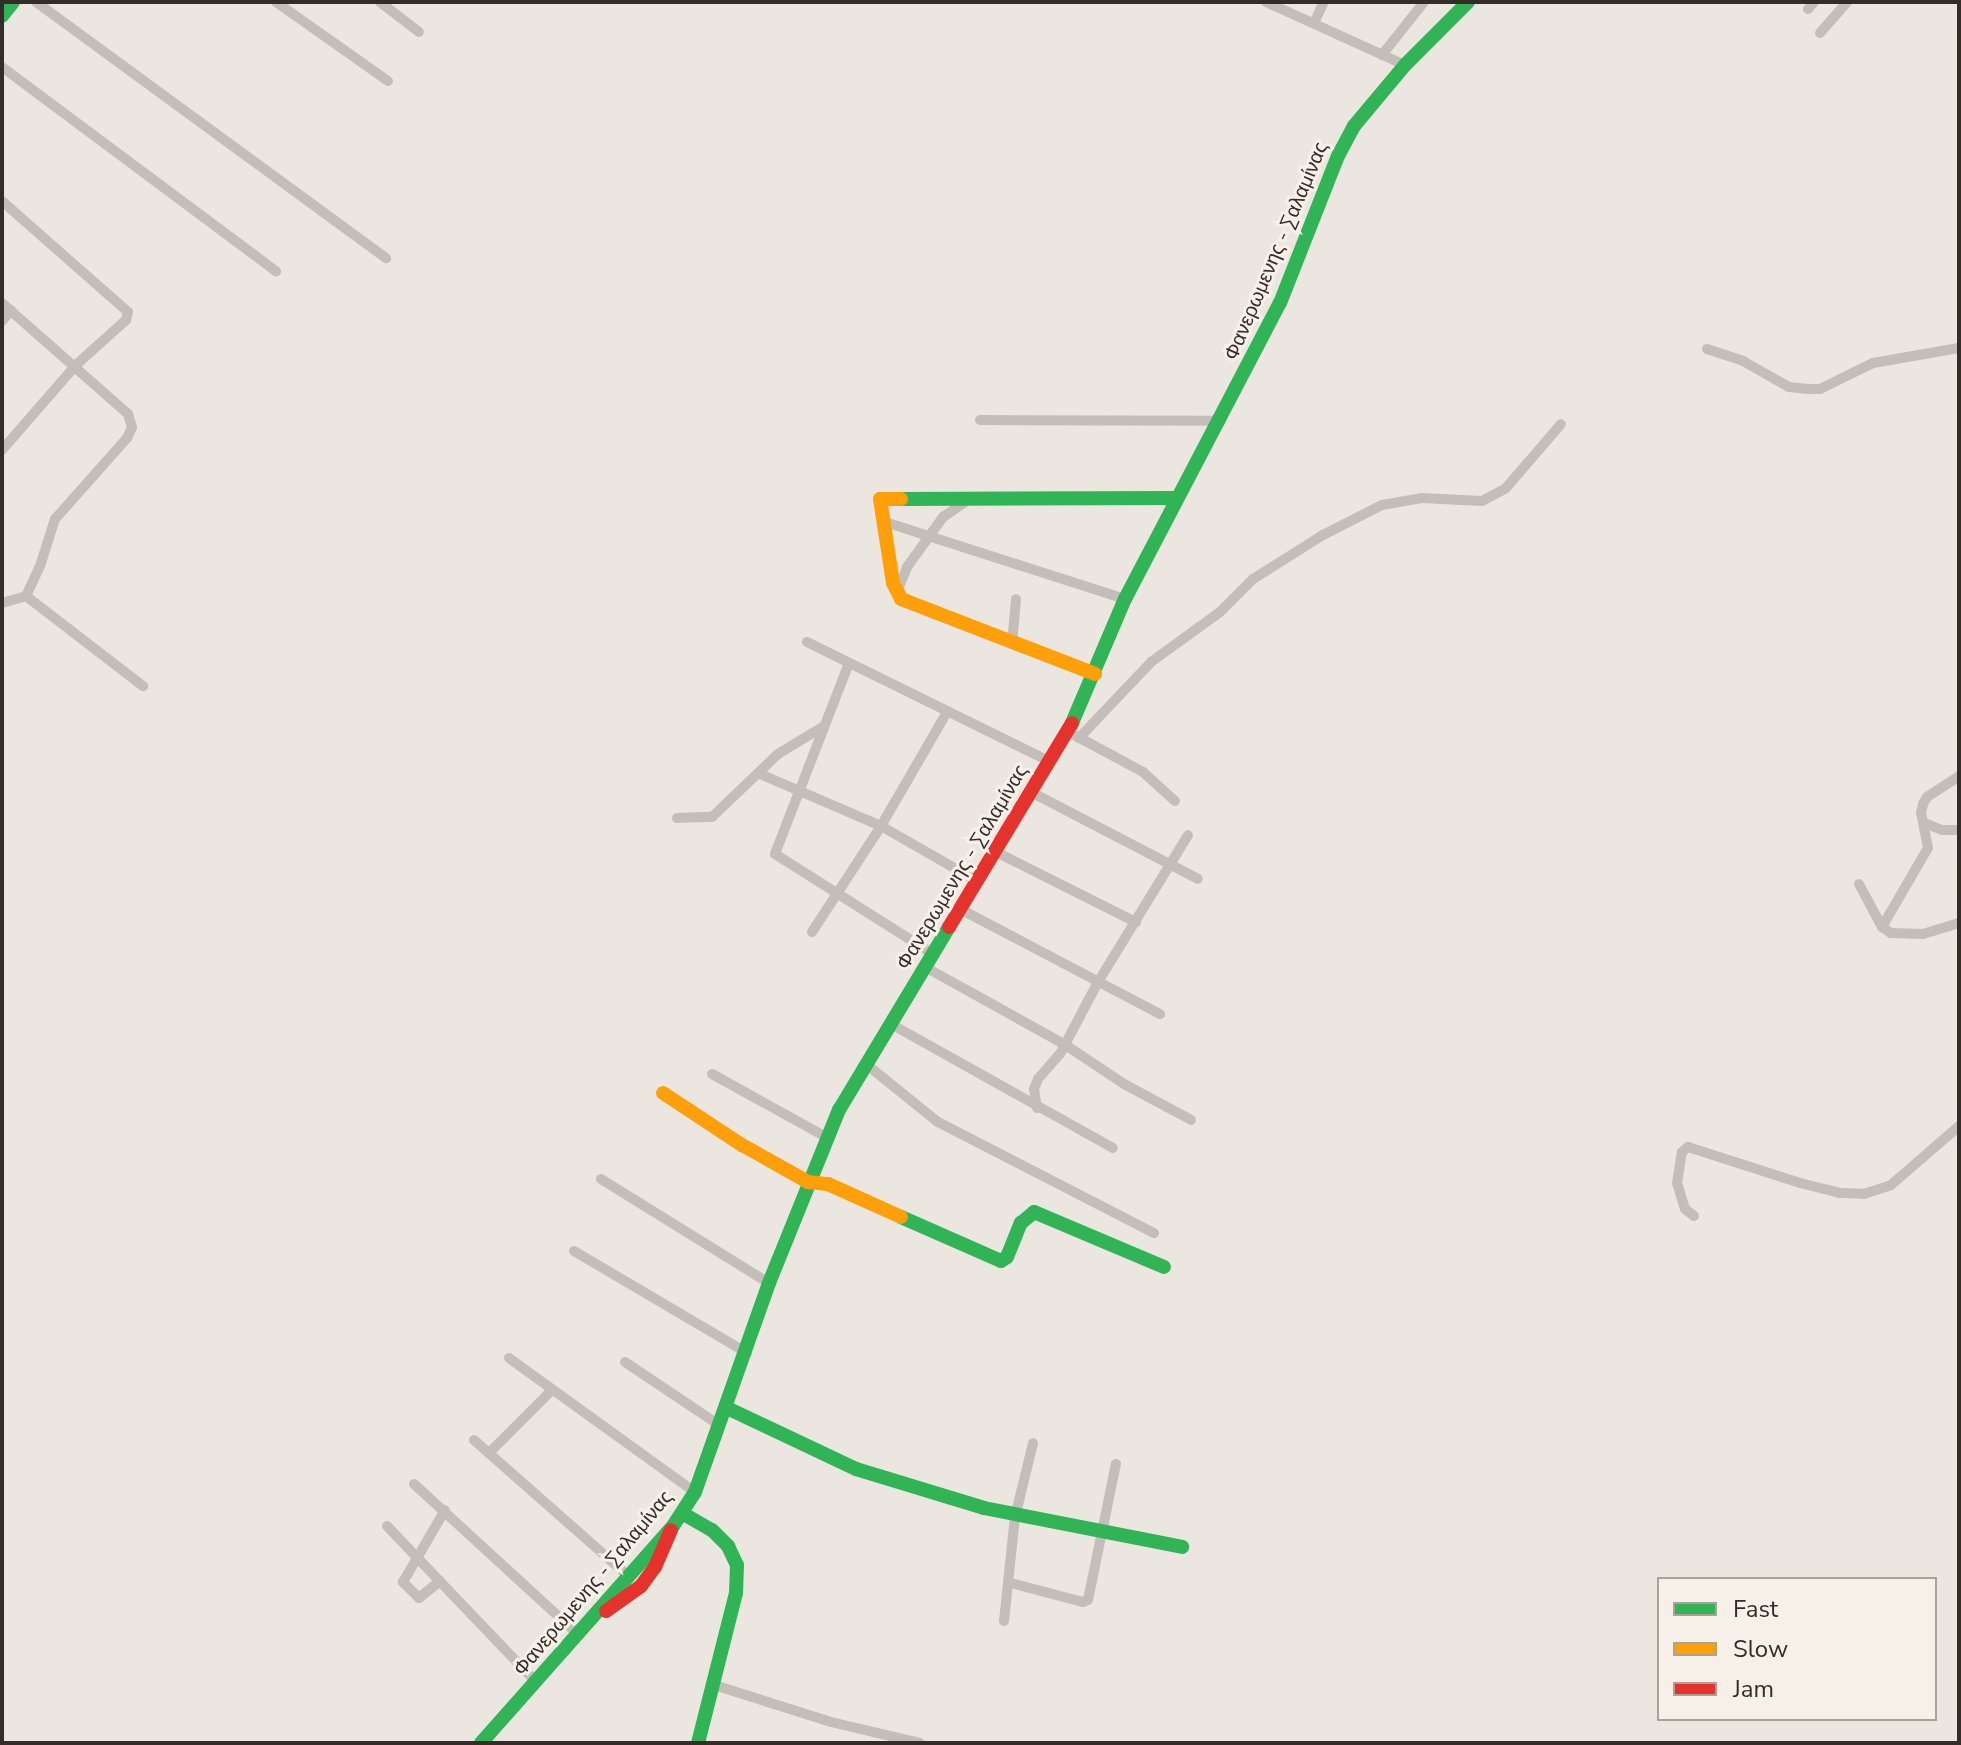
<!DOCTYPE html>
<html>
<head>
<meta charset="utf-8">
<style>
	body { margin:0 }
	#map { position:relative; width:1961px; height:1745px; overflow:hidden; background:#ebe6e0; font-family:"Nunito Sans",sans-serif }
	div>[style] { position:absolute }
	.street>* { height:10px; margin:-5px; padding:0 5px; transform-origin:5px; border-radius:5px; background:#c3beb9 }
	.fast>* { height:14px; margin:-7px; padding:0 7px; transform-origin:7px; border-radius:7px; background:#30b455 }
	.slow>* { height:14px; margin:-7px; padding:0 7px; transform-origin:7px; border-radius:7px; background:#ff9f0a }
	.jam>* { height:14px; margin:-7px; padding:0 7px; transform-origin:7px; border-radius:7px; background:#e5322d }
	span { translate:-50% -50%; white-space:nowrap; text-align:center; line-height:1.15; -webkit-text-stroke:6px #f7f0e8; paint-order:stroke }
	.street-label { font-size:20px; color:#332c28 }
	.frame { position:absolute; inset:0; border:4px solid #332c28; pointer-events:none }
	.legend { position:absolute; left:1657px; top:1577px; width:280px; height:144px; box-sizing:border-box; background:#f7f0e8; border:2px solid #a9a29b; margin:0; padding:10px 14px; list-style:none; font-size:24px; color:#332c28 }
	.legend li { display:flex; align-items:center; gap:16px; height:40px }
	.legend b { width:40px; border:2px solid #a9a29b }
</style>
</head>
<body>
<div id="map">
	<div class="street">
		<i style="left:36px;top:2px;width:434px;rotate:36.2deg"></i>
		<i style="left:276px;top:2px;width:137px;rotate:35.2deg"></i>
		<i style="left:380px;top:2px;width:49px;rotate:37.6deg"></i>
		<i style="left:1266px;top:2px;width:153px;rotate:24.4deg"></i>
		<i style="left:1808px;top:9px;width:9px;rotate:-49deg"></i>
		<i style="left:1314px;top:23px;width:23px;rotate:-65deg"></i>
		<i style="left:1820px;top:33px;width:41px;rotate:-48.9deg"></i>
		<i style="left:1382px;top:55px;width:68px;rotate:-51.6deg"></i>
		<i style="left:2px;top:67px;width:342px;rotate:36.7deg"></i>
		<i style="left:2px;top:201px;width:168px;rotate:41.4deg"></i>
		<i style="left:128px;top:312px;width:8px;rotate:104deg"></i>
		<i style="left:126px;top:320px;width:67px;rotate:138deg"></i>
		<i style="left:76px;top:365px;width:113px;rotate:131deg"></i>
		<i style="left:2px;top:303px;width:168px;rotate:41.4deg"></i>
		<i style="left:128px;top:414px;width:14px;rotate:73deg"></i>
		<i style="left:132px;top:427px;width:12px;rotate:114deg"></i>
		<i style="left:127px;top:438px;width:108px;rotate:131.6deg"></i>
		<i style="left:55px;top:519px;width:49px;rotate:107.7deg"></i>
		<i style="left:40px;top:566px;width:33px;rotate:115deg"></i>
		<i style="left:2px;top:321px;width:14px;rotate:-51deg"></i>
		<i style="left:1707px;top:349px;width:38px;rotate:18deg"></i>
		<i style="left:1743px;top:361px;width:53px;rotate:29.5deg"></i>
		<i style="left:1789px;top:387px;width:19px;rotate:6deg"></i>
		<i style="left:1808px;top:389px;width:12px"></i>
		<i style="left:1820px;top:389px;width:59px;rotate:-26.1deg"></i>
		<i style="left:1873px;top:363px;width:87px;rotate:-9.9deg"></i>
		<i style="left:980px;top:420px;width:241px;rotate:0.2deg"></i>
		<i style="left:885px;top:522px;width:252px;rotate:17.8deg"></i>
		<i style="left:897px;top:592px;width:27px;rotate:-68deg"></i>
		<i style="left:907px;top:567px;width:62px;rotate:-54.2deg"></i>
		<i style="left:943px;top:517px;width:30px;rotate:-34deg"></i>
		<i style="left:2px;top:603px;width:25px;rotate:-16deg"></i>
		<i style="left:26px;top:596px;width:148px;rotate:37.6deg"></i>
		<i style="left:807px;top:642px;width:270px;rotate:26.2deg"></i>
		<i style="left:1012px;top:644px;width:45px;rotate:-84.9deg"></i>
		<i style="left:849px;top:663px;width:205px;rotate:111.2deg"></i>
		<i style="left:775px;top:854px;width:187px;rotate:32.3deg"></i>
		<i style="left:1076px;top:736px;width:76px;rotate:28.2deg"></i>
		<i style="left:1143px;top:772px;width:43px;rotate:42.2deg"></i>
		<i style="left:1079px;top:738px;width:105px;rotate:-46.5deg"></i>
		<i style="left:1151px;top:662px;width:85px;rotate:-35.9deg"></i>
		<i style="left:1220px;top:612px;width:47px;rotate:-45deg"></i>
		<i style="left:1253px;top:579px;width:83px;rotate:-32.2deg"></i>
		<i style="left:1323px;top:535px;width:66px;rotate:-27deg"></i>
		<i style="left:1382px;top:505px;width:40px;rotate:-10deg"></i>
		<i style="left:1421px;top:498px;width:61px;rotate:2.8deg"></i>
		<i style="left:1482px;top:501px;width:27px;rotate:-28deg"></i>
		<i style="left:1506px;top:488px;width:84px;rotate:-49.3deg"></i>
		<i style="left:760px;top:774px;width:132px;rotate:23.3deg"></i>
		<i style="left:881px;top:826px;width:111px;rotate:29.8deg"></i>
		<i style="left:1031px;top:792px;width:188px;rotate:27.5deg"></i>
		<i style="left:677px;top:818px;width:35px;rotate:-2deg"></i>
		<i style="left:712px;top:817px;width:91px;rotate:-43.7deg"></i>
		<i style="left:778px;top:754px;width:54px;rotate:-31.3deg"></i>
		<i style="left:1924px;top:823px;width:19px;rotate:21deg"></i>
		<i style="left:1942px;top:830px;width:17px"></i>
		<i style="left:994px;top:851px;width:159px;rotate:26.6deg"></i>
		<i style="left:1859px;top:884px;width:49px;rotate:61.9deg"></i>
		<i style="left:1882px;top:927px;width:11px;rotate:34deg"></i>
		<i style="left:1891px;top:933px;width:32px;rotate:2deg"></i>
		<i style="left:1923px;top:934px;width:38px;rotate:-17deg"></i>
		<i style="left:960px;top:909px;width:226px;rotate:27.7deg"></i>
		<i style="left:1882px;top:927px;width:91px;rotate:-59.8deg"></i>
		<i style="left:1928px;top:848px;width:36px;rotate:-101deg"></i>
		<i style="left:1921px;top:813px;width:9px;rotate:-77deg"></i>
		<i style="left:1923px;top:804px;width:8px;rotate:-60deg"></i>
		<i style="left:1927px;top:797px;width:38px;rotate:-33deg"></i>
		<i style="left:812px;top:932px;width:126px;rotate:-56.9deg"></i>
		<i style="left:881px;top:826px;width:132px;rotate:-59.9deg"></i>
		<i style="left:925px;top:967px;width:159px;rotate:29deg"></i>
		<i style="left:1064px;top:1044px;width:72px;rotate:33.7deg"></i>
		<i style="left:1124px;top:1084px;width:76px;rotate:28.2deg"></i>
		<i style="left:891px;top:1024px;width:254px;rotate:29.2deg"></i>
		<i style="left:866px;top:1064px;width:92px;rotate:38.9deg"></i>
		<i style="left:938px;top:1122px;width:243px;rotate:27.2deg"></i>
		<i style="left:712px;top:1074px;width:130px;rotate:28.9deg"></i>
		<i style="left:1037px;top:1108px;width:19px;rotate:-99deg"></i>
		<i style="left:1034px;top:1089px;width:11px;rotate:-68deg"></i>
		<i style="left:1038px;top:1079px;width:33px;rotate:-49deg"></i>
		<i style="left:1060px;top:1054px;width:81px;rotate:-62.2deg"></i>
		<i style="left:1098px;top:982px;width:172px;rotate:-58.5deg"></i>
		<i style="left:601px;top:1179px;width:198px;rotate:31.8deg"></i>
		<i style="left:1694px;top:1216px;width:11px;rotate:-142deg"></i>
		<i style="left:1685px;top:1209px;width:27px;rotate:-107deg"></i>
		<i style="left:1677px;top:1183px;width:31px;rotate:-81deg"></i>
		<i style="left:1682px;top:1152px;width:8px;rotate:-40deg"></i>
		<i style="left:1688px;top:1147px;width:118px;rotate:17.8deg"></i>
		<i style="left:1800px;top:1183px;width:41px;rotate:14deg"></i>
		<i style="left:1840px;top:1193px;width:24px;rotate:2deg"></i>
		<i style="left:1864px;top:1194px;width:28px;rotate:-18deg"></i>
		<i style="left:1891px;top:1185px;width:90px;rotate:-40.9deg"></i>
		<i style="left:574px;top:1251px;width:201px;rotate:30.5deg"></i>
		<i style="left:509px;top:1358px;width:229px;rotate:35.8deg"></i>
		<i style="left:625px;top:1362px;width:113px;rotate:33.8deg"></i>
		<i style="left:474px;top:1440px;width:205px;rotate:41.4deg"></i>
		<i style="left:489px;top:1453px;width:89px;rotate:-45deg"></i>
		<i style="left:414px;top:1484px;width:224px;rotate:42.5deg"></i>
		<i style="left:387px;top:1526px;width:216px;rotate:46.3deg"></i>
		<i style="left:440px;top:1581px;width:27px;rotate:141deg"></i>
		<i style="left:419px;top:1598px;width:23px;rotate:-135deg"></i>
		<i style="left:403px;top:1582px;width:83px;rotate:-59.7deg"></i>
		<i style="left:1011px;top:1583px;width:74px;rotate:14.8deg"></i>
		<i style="left:1083px;top:1602px;width:5px;rotate:-22deg"></i>
		<i style="left:1088px;top:1600px;width:139px;rotate:-78.4deg"></i>
		<i style="left:1004px;top:1621px;width:105px;rotate:-84deg"></i>
		<i style="left:1015px;top:1517px;width:76px;rotate:-76.3deg"></i>
		<i style="left:711px;top:1684px;width:126px;rotate:17.6deg"></i>
		<i style="left:831px;top:1722px;width:91px;rotate:13.3deg"></i>
	</div>
	<div class="fast">
		<i style="left:2px;top:16px;width:18px;rotate:-52deg"></i>
		<i style="left:901px;top:499px;width:275px;rotate:-0.2deg"></i>
		<i style="left:1072px;top:723px;width:135px;rotate:-66.9deg"></i>
		<i style="left:1125px;top:599px;width:334px;rotate:-62.4deg"></i>
		<i style="left:1280px;top:303px;width:158px;rotate:-68.5deg"></i>
		<i style="left:1338px;top:156px;width:34px;rotate:-62deg"></i>
		<i style="left:1354px;top:126px;width:80px;rotate:-50.1deg"></i>
		<i style="left:1405px;top:65px;width:89px;rotate:-45deg"></i>
		<i style="left:901px;top:1217px;width:109px;rotate:23.7deg"></i>
		<i style="left:1001px;top:1261px;width:7px;rotate:-34deg"></i>
		<i style="left:1007px;top:1257px;width:37px;rotate:-68deg"></i>
		<i style="left:1021px;top:1223px;width:17px;rotate:-40deg"></i>
		<i style="left:1034px;top:1212px;width:141px;rotate:22.9deg"></i>
		<i style="left:727px;top:1408px;width:143px;rotate:25.3deg"></i>
		<i style="left:856px;top:1469px;width:134px;rotate:16.9deg"></i>
		<i style="left:984px;top:1508px;width:202px;rotate:11.1deg"></i>
		<i style="left:682px;top:1513px;width:34px;rotate:30deg"></i>
		<i style="left:712px;top:1530px;width:23px;rotate:45deg"></i>
		<i style="left:728px;top:1546px;width:21px;rotate:65deg"></i>
		<i style="left:737px;top:1565px;width:28px;rotate:92deg"></i>
		<i style="left:736px;top:1593px;width:155px;rotate:104.2deg"></i>
		<i style="left:481px;top:1743px;width:290px;rotate:-48.5deg"></i>
		<i style="left:673px;top:1526px;width:40px;rotate:-57.1deg"></i>
		<i style="left:695px;top:1492px;width:222px;rotate:-70.5deg"></i>
		<i style="left:769px;top:1283px;width:187px;rotate:-68deg"></i>
		<i style="left:839px;top:1110px;width:214px;rotate:-59deg"></i>
	</div>
	<div class="slow">
		<i style="left:901px;top:499px;width:21px;rotate:180deg"></i>
		<i style="left:880px;top:499px;width:85px;rotate:81.2deg"></i>
		<i style="left:893px;top:583px;width:18px;rotate:63deg"></i>
		<i style="left:901px;top:599px;width:208px;rotate:21.1deg"></i>
		<i style="left:663px;top:1093px;width:95px;rotate:33.4deg"></i>
		<i style="left:742px;top:1145px;width:76px;rotate:29.3deg"></i>
		<i style="left:808px;top:1182px;width:20px;rotate:6deg"></i>
		<i style="left:828px;top:1184px;width:80px;rotate:24.3deg"></i>
	</div>
	<div class="jam">
		<i style="left:949px;top:927px;width:238px;rotate:-58.9deg"></i>
		<i style="left:606px;top:1611px;width:43px;rotate:-35.5deg"></i>
		<i style="left:641px;top:1586px;width:24px;rotate:-54deg"></i>
		<i style="left:655px;top:1567px;width:40px;rotate:-66.6deg"></i>
	</div>
	<div class="street-label">
		<span style="left:1276px;top:251px;rotate:-67deg">Φανερωμενης - Σαλαμίνας</span>
		<span style="left:962px;top:867px;rotate:-59deg">Φανερωμενης - Σαλαμίνας</span>
		<span style="left:593px;top:1583px;rotate:-50deg">Φανερωμενης - Σαλαμίνας</span>
	</div>
	<div class="frame"></div>
	<ul class="legend">
	<li><b style="height:10px;background:#30b455"></b>Fast</li>
	<li><b style="height:10px;background:#ff9f0a"></b>Slow</li>
	<li><b style="height:10px;background:#e5322d"></b>Jam</li>
	</ul>
</div>
</body>
</html>
